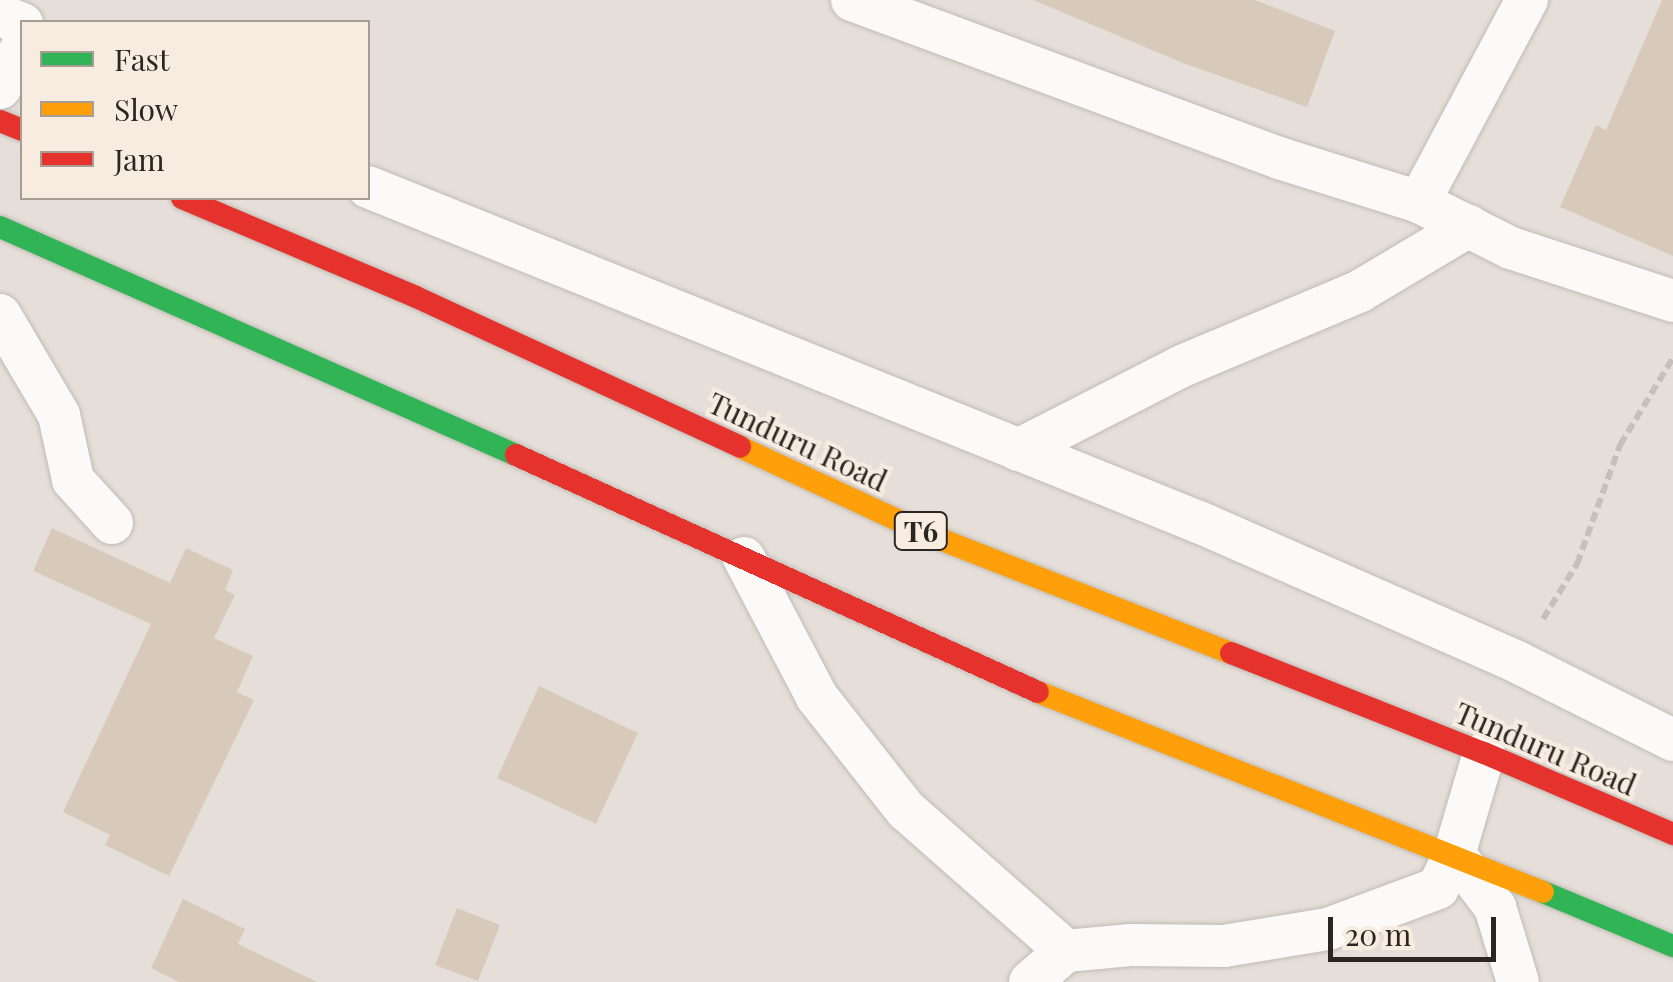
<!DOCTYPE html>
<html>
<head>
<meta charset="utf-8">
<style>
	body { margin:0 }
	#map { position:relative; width:1673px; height:982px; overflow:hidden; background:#e6dfd9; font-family:"Playfair Display",serif }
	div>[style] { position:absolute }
	.building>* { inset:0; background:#d8caba }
	.path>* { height:6px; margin-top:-3px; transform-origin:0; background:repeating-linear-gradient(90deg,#c3c0bd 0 10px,transparent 0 15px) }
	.roads { filter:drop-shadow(0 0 2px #c0bbb6) drop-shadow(0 0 2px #c0bbb6) }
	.street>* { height:42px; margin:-21px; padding:0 21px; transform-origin:21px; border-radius:21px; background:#fbfaf9 }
	.fast>* { height:22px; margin:-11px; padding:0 11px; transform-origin:11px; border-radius:11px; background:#30b455 }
	.slow>* { height:22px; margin:-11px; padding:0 11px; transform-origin:11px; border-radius:11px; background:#ff9f0a }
	.jam>* { height:22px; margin:-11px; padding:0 11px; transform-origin:11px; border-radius:11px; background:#e5322d }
	span { translate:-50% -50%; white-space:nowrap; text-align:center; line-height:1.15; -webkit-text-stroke:8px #f8ece1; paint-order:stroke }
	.shield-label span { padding:2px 8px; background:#f8ece1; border:2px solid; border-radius:8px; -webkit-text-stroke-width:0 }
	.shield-label { font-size:28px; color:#2b2622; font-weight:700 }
	.street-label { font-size:30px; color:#2b2622 }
	.legend { position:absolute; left:20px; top:20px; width:350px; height:180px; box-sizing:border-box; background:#f8ece1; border:2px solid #a69d95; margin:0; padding:12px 18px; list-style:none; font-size:30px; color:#2b2622 }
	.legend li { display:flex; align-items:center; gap:20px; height:50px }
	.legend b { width:50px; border:2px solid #a69d95 }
	.scale { position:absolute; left:1328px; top:917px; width:168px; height:45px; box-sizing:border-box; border:5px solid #2b2622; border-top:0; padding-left:12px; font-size:30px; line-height:35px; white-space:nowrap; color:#2b2622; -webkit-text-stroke:8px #f8ece1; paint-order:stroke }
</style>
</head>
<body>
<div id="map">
	<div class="building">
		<i style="clip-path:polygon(1033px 0,1255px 0,1335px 31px,1307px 107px,1183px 63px)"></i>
		<i style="clip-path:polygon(1662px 0,1673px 0,1673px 256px,1560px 207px,1596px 125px,1606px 130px)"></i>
		<i style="clip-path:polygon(52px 528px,170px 583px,186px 548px,233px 570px,225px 590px,235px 595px,214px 638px,253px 656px,237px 692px,254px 700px,169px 876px,105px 845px,110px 835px,63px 812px,151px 624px,33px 571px)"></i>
		<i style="clip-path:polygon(539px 686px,638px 733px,596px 824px,497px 778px)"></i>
		<i style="clip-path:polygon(183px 899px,245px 929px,238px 944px,317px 982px,179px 982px,151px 968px)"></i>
		<i style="clip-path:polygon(457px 908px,500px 925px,478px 981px,435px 965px)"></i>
	</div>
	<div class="path">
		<i style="left:1543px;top:619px;width:65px;rotate:-58.3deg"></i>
		<i style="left:1577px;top:564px;width:127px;rotate:-70.1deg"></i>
		<i style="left:1620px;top:445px;width:102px;rotate:-58.7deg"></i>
	</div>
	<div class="roads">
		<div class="street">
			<i style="left:852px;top:0;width:455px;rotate:20.3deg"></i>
			<i style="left:1279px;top:158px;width:147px;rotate:17.4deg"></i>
			<i style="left:1419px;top:202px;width:103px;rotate:26.6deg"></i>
			<i style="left:1511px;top:248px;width:170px;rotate:18.1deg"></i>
			<i style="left:0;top:15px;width:24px;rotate:22deg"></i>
			<i style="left:0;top:88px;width:47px;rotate:-61.8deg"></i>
			<i style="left:368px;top:187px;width:898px;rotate:21.97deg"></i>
			<i style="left:1201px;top:523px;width:345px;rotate:23.7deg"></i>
			<i style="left:1517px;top:662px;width:174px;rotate:26.6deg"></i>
			<i style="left:1419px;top:202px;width:229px;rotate:-61.9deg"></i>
			<i style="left:0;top:315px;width:116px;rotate:59.5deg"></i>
			<i style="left:59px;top:415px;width:66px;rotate:77.8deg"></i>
			<i style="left:73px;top:480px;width:58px;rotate:47.8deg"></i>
			<i style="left:1018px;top:450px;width:184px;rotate:-27.1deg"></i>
			<i style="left:1182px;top:366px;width:193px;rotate:-22.8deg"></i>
			<i style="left:1360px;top:291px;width:127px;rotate:-30.8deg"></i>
			<i style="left:744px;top:558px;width:157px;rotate:62.3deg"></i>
			<i style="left:817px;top:697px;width:144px;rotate:51.8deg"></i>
			<i style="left:906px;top:810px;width:213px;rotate:41.4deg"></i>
			<i style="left:1455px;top:855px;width:66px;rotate:52.4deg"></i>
			<i style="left:1495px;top:907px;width:78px;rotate:73deg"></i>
			<i style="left:1030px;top:982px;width:48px;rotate:-40.7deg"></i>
			<i style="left:1066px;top:951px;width:65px;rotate:-5.3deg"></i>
			<i style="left:1131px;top:945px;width:93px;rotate:0.6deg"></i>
			<i style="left:1224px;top:946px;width:105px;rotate:-9.3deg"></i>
			<i style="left:1328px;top:929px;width:117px;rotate:-20.4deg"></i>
			<i style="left:1438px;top:888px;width:37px;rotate:-64deg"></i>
			<i style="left:1454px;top:855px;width:106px;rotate:-73.6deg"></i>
		</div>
		<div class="fast">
			<i style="left:0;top:227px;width:564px;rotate:23.84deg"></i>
			<i style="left:1543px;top:892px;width:141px;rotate:22.6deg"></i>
		</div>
		<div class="slow">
			<i style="left:740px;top:447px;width:206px;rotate:24.9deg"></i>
			<i style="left:927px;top:534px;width:326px;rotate:21.4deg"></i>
			<i style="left:1038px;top:692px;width:543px;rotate:21.61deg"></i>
		</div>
		<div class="jam">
			<i style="left:0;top:121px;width:24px;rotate:22deg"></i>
			<i style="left:182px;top:198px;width:254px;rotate:22.9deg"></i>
			<i style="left:416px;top:297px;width:357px;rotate:24.8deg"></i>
			<i style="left:516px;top:455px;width:573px;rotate:24.42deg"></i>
			<i style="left:1231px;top:653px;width:272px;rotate:21.6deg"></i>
			<i style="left:1484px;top:753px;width:206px;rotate:23.2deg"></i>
		</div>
	</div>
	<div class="shield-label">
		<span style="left:921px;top:531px">T6</span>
	</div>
	<div class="street-label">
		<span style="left:798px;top:441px;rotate:25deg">Tunduru Road</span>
		<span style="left:1546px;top:748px;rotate:23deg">Tunduru Road</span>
	</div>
	<ul class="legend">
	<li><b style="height:12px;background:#30b455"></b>Fast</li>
	<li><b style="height:12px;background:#ff9f0a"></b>Slow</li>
	<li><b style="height:12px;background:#e5322d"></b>Jam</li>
	</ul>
	<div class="scale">20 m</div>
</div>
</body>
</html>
